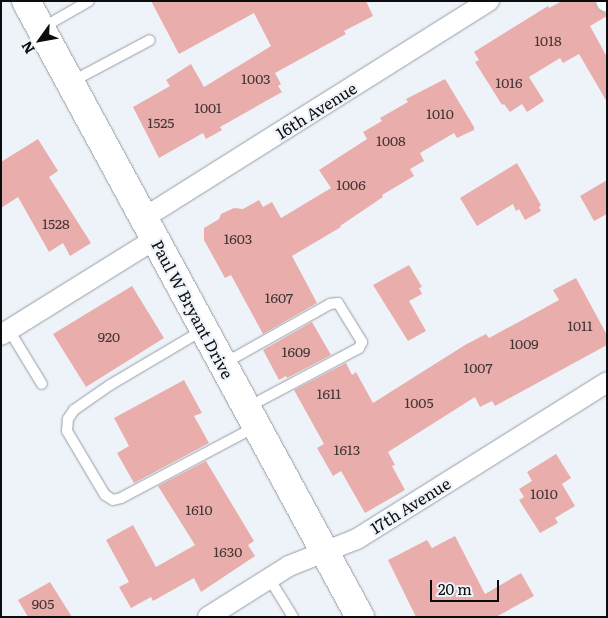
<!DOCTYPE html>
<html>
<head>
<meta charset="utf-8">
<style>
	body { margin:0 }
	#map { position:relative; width:608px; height:618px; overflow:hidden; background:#eef3fa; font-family:Literata,serif }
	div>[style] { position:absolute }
	.building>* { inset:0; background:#e9aeab }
	.roads { filter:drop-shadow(0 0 1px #989da4) drop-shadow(0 0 1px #989da4) }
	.lane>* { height:10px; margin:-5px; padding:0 5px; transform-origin:5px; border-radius:5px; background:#fff }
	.street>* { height:20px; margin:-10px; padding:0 10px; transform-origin:10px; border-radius:10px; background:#fff }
	.secondary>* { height:28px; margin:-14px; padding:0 14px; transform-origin:14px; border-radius:14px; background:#fff }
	span { translate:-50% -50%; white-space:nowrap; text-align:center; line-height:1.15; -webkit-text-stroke:4.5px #eef3fa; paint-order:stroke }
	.number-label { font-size:14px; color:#423536 }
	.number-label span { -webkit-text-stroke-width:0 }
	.street-label { font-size:16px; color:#0b0d0f }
	.frame { position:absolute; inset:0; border:2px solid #0b0d0f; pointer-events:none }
	.north { position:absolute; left:15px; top:15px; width:50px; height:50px; -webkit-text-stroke:4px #eef3fa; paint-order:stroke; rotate:238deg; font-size:14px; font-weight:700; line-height:20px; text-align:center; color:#0b0d0f }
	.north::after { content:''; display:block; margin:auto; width:18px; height:22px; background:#0b0d0f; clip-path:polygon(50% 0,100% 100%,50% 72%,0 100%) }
	.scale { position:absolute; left:430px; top:580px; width:69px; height:22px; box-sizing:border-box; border:2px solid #0b0d0f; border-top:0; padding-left:6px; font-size:15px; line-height:18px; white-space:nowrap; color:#0b0d0f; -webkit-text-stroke:4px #eef3fa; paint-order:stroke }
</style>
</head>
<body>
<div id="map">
	<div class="building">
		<i style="clip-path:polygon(151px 1px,366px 1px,373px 16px,344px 31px,346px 34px,275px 73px,281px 84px,278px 86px,282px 92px,220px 127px,222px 130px,206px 139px,203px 133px,159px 158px,133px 107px,170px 86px,166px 80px,191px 64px,204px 87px,271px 46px,254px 13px,179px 54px)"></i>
		<i style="clip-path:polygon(562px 1px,594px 1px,598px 9px,607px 14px,607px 16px,590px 26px,607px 57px,607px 102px,579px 54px,563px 63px,560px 58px,529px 77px,544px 101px,527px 112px,522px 104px,510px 112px,504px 104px,502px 105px,475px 62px,479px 60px,474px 52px,548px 6px,549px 8px)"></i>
		<i style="clip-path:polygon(445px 79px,474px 127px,474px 130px,457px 138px,454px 133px,420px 153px,424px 161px,410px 169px,414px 176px,382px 195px,383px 197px,340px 226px,341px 227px,292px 256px,317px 303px,263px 334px,231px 275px,225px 278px,204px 240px,204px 228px,219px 219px,221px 214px,234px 208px,243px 209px,259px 200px,263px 207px,272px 202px,281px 218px,331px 188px,319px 170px,367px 139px,363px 132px,382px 121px,380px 118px,408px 102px,406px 99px)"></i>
		<i style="clip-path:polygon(38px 139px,58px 171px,49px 177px,91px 243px,70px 256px,63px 243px,49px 252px,18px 197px,1px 208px,1px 162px)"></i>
		<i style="clip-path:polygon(517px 163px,541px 205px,539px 207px,541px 211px,525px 220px,519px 209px,516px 211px,513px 204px,477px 226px,460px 198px)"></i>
		<i style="clip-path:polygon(607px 180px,607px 214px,594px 221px,580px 196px)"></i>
		<i style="clip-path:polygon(409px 265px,422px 287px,419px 288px,422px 294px,409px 301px,426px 331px,408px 341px,373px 285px)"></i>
		<i style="clip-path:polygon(576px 278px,607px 335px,607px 345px,495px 406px,492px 401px,480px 407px,475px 397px,388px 452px,395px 465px,392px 466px,405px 490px,365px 513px,341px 471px,333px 476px,317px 448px,324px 444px,294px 390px,346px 363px,352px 375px,356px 372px,373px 403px,465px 345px,486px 334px,489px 338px,559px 300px,553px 290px)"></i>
		<i style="clip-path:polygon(132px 286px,164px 338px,86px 387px,53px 334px)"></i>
		<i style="clip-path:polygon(312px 322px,331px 355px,287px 378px,286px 376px,279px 380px,263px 350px)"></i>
		<i style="clip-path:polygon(184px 380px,202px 413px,194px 416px,209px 443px,134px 483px,117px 453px,129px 446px,114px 418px)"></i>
		<i style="clip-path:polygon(556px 454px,571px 478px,562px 484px,575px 506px,555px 518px,558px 523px,540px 533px,519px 500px,524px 497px,519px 489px,532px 481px,527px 472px)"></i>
		<i style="clip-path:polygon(206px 461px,254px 541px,248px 545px,255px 556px,201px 592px,194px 578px,153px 601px,151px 597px,131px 608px,119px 587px,129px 582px,106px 540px,133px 525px,156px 567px,195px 545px,158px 486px)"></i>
		<i style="clip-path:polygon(455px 536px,485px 594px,521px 573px,534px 596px,496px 617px,416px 617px,388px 560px,427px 540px,432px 548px)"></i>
		<i style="clip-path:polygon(50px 582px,72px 617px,28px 617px,18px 600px)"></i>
	</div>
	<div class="roads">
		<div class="lane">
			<i style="left:42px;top:28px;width:54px;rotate:-29.9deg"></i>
			<i style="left:71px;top:82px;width:89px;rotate:-28deg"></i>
			<i style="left:9px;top:330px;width:63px;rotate:58.6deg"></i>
			<i style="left:203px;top:330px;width:108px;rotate:149.4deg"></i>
			<i style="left:110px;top:385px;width:44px;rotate:145.2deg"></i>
			<i style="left:74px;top:410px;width:11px;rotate:124deg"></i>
			<i style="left:68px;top:419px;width:12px;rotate:95deg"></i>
			<i style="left:67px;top:431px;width:74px;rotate:59.3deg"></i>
			<i style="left:105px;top:495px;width:9px;rotate:32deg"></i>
			<i style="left:113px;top:500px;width:8px;rotate:-14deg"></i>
			<i style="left:121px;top:498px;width:152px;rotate:-27.9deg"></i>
			<i style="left:223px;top:364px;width:123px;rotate:-29.3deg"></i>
			<i style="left:330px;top:304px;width:8px;rotate:-7deg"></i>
			<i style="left:338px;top:303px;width:46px;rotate:58.4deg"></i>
			<i style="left:362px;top:342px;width:7px;rotate:117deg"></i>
			<i style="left:359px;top:348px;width:126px;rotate:152deg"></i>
			<i style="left:269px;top:578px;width:46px;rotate:58.4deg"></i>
		</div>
		<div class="street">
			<i style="left:606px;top:1px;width:1px;rotate:45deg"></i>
			<i style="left:144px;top:218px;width:408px;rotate:-32.2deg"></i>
			<i style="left:1px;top:335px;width:181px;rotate:-31.9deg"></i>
			<i style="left:208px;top:617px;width:96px;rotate:-32.2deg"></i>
			<i style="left:289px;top:566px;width:73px;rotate:-21.7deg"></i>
			<i style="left:357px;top:539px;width:295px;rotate:-32.1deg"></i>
		</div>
		<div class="secondary">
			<i style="left:26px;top:1px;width:701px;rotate:61.53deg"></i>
		</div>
	</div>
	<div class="number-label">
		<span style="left:548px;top:40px">1018</span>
		<span style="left:256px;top:78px">1003</span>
		<span style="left:509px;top:82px">1016</span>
		<span style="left:208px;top:107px">1001</span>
		<span style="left:440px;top:113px">1010</span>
		<span style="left:161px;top:122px">1525</span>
		<span style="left:391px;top:140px">1008</span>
		<span style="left:351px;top:184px">1006</span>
		<span style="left:56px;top:223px">1528</span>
		<span style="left:238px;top:238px">1603</span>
		<span style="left:279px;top:297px">1607</span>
		<span style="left:580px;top:325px">1011</span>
		<span style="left:109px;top:336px">920</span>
		<span style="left:524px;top:343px">1009</span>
		<span style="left:296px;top:351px">1609</span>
		<span style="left:478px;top:367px">1007</span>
		<span style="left:329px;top:393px">1611</span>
		<span style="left:419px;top:402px">1005</span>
		<span style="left:347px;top:449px">1613</span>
		<span style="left:544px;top:493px">1010</span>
		<span style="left:199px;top:509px">1610</span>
		<span style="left:228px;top:551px">1630</span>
		<span style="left:43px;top:603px">905</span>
	</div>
	<div class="street-label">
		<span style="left:316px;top:110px;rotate:-32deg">16th Avenue</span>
		<span style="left:193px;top:309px;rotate:62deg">Paul W Bryant Drive</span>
		<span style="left:410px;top:505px;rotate:-32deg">17th Avenue</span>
	</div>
	<div class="frame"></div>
	<div class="north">N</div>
	<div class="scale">20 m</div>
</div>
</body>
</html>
